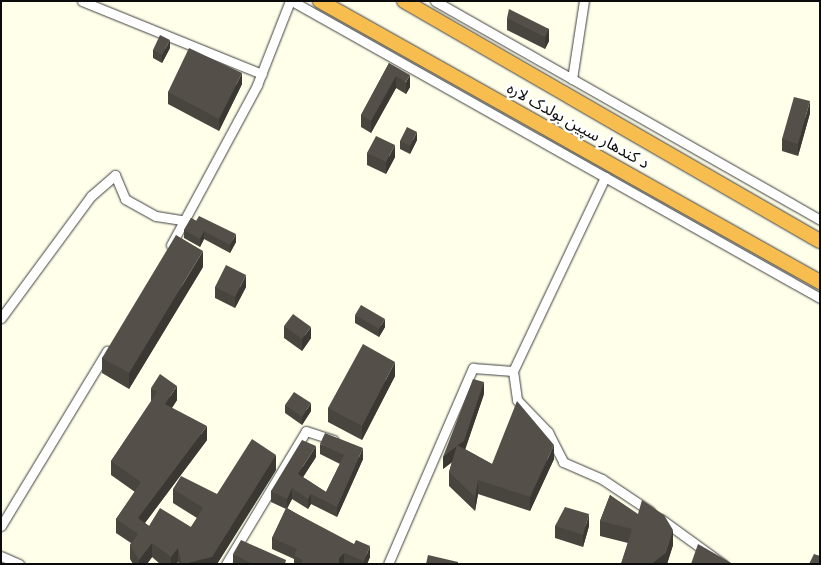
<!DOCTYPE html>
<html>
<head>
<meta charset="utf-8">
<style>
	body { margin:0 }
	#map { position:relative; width:821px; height:565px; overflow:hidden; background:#ffffea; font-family:"Times New Roman","Noto Sans Arabic",serif }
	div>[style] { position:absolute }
	.roads { filter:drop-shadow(0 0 1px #3e3e3e) drop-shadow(0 0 1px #3e3e3e) }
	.minor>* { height:9px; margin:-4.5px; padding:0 4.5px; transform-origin:4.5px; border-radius:4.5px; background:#fff }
	.highway>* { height:14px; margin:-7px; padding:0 7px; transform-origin:7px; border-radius:7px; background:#f7be4f }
	.wall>* { inset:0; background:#48443e }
	.shaded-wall>* { inset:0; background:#3b3732 }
	.building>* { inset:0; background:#544f48 }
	span { translate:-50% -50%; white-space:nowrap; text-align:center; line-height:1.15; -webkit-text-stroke:5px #fff; paint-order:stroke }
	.street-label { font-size:16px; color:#0b0b0b }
	.frame { position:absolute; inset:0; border:2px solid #0b0b0b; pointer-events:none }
</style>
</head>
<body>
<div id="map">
	<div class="roads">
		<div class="minor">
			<i style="left:82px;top:1px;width:194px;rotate:22.1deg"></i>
			<i style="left:292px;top:1px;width:606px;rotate:29.36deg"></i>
			<i style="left:435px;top:1px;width:443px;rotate:29.6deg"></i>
			<i style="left:572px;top:79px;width:79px;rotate:-81.3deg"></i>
			<i style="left:171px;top:245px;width:182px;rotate:-61.7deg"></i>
			<i style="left:257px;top:85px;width:90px;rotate:-68.6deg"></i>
			<i style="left:1px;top:318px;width:152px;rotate:-53.6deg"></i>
			<i style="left:91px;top:196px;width:32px;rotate:-41deg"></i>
			<i style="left:115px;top:175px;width:26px;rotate:67deg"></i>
			<i style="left:125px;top:199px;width:35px;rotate:29deg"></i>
			<i style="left:156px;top:216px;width:31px;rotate:9deg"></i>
			<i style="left:513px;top:371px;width:29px;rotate:82deg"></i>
			<i style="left:517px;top:400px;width:45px;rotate:45.9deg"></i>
			<i style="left:548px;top:432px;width:34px;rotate:63deg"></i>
			<i style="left:563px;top:462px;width:43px;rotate:23.6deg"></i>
			<i style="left:602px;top:479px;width:58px;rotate:33.7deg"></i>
			<i style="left:661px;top:519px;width:77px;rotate:36deg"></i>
			<i style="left:1px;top:526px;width:205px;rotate:-58.8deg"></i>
			<i style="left:1px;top:556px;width:20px;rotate:24deg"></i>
			<i style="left:226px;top:564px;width:155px;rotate:-59deg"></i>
			<i style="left:306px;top:431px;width:29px;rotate:18deg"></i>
			<i style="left:388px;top:564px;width:214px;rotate:-66.6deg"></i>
			<i style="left:473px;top:368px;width:40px;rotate:4.3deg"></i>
			<i style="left:513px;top:371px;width:215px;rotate:-64.6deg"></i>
		</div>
		<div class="highway">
			<i style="left:320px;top:1px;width:574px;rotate:29.34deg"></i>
			<i style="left:404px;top:1px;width:480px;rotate:30deg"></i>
		</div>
	</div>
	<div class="wall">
		<i style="clip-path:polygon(507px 18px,549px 29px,549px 41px,545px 49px,507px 30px)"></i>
		<i style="clip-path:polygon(170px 48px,162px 63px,153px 58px,153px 50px)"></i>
		<i style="clip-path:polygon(389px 63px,410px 87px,406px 94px,396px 88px,371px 133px,361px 127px,361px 115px)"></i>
		<i style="clip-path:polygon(242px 84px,219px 131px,168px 104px,168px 92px)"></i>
		<i style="clip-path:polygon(810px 113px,798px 156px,782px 151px,782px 139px)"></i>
		<i style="clip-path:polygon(417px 140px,410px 154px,400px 149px,400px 141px)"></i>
		<i style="clip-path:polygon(367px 153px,395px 157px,386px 174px,367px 165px)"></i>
		<i style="clip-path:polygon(191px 218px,236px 242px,230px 253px,204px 239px,200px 247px,184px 238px,184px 230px)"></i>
		<i style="clip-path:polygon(203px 267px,129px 389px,102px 373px,102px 358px)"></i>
		<i style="clip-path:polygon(215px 287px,246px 287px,235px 308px,215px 298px)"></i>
		<i style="clip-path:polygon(355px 315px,385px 327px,379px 337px,355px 323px)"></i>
		<i style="clip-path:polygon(284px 326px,311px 338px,302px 351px,284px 338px)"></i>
		<i style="clip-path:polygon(395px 376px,362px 440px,328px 422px,328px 408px)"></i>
		<i style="clip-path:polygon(151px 388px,177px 400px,172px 408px,207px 440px,145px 523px,149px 526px,191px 527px,197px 518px,173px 503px,173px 489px,217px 494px,276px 470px,217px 564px,179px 564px,178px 562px,176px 564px,160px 564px,152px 557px,147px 564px,133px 564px,130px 559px,130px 545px,131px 543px,116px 533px,116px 519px,135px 492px,111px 475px,111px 461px,151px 402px)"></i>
		<i style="clip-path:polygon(484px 394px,465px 449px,492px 464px,554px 459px,530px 511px,478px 494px,475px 511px,449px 486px,449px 472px,452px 462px,443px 469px)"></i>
		<i style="clip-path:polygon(285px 405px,311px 411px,302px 425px,285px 413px)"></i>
		<i style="clip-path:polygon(320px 444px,363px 459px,337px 517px,311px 504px,308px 509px,292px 499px,287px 508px,370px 557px,367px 564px,294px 564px,294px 559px,272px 549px,272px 538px,286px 509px,271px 502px,271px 491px,316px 457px,303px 477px,326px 492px,340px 464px,320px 454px)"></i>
		<i style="clip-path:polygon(610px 495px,673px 545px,667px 564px,621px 564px,628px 543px,600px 536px,600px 521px)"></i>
		<i style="clip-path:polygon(555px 526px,589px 526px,583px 547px,555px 538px)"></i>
		<i style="clip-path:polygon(233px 554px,286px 564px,233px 564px)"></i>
	</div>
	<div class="shaded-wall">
		<i style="clip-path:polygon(549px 29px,549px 41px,545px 49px,545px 37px)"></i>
		<i style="clip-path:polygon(170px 40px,170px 48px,162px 63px,162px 55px)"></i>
		<i style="clip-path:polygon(242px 73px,242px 84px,219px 131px,219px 119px)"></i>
		<i style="clip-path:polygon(410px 75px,410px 87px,406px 94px,406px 82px)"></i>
		<i style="clip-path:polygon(396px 76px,396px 88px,371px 133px,371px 121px)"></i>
		<i style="clip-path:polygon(810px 101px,810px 113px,798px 156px,798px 144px)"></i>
		<i style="clip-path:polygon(417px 132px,417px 140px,410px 154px,410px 146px)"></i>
		<i style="clip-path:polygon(395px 145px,395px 157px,386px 174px,386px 162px)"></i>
		<i style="clip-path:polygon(204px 231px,204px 239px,200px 247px,200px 239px)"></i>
		<i style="clip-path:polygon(236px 234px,236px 242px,230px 253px,230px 245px)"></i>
		<i style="clip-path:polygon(203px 251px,203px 267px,129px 389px,129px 373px)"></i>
		<i style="clip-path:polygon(246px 275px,246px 287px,235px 308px,235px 297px)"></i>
		<i style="clip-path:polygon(385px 319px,385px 327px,379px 337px,379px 329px)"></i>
		<i style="clip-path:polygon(311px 327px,311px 338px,302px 351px,302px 339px)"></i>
		<i style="clip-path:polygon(395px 362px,395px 376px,362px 440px,362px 426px)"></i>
		<i style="clip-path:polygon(484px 382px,484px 394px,464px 453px,443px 469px,443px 457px)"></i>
		<i style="clip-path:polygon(177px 386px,177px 400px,165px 418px,165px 404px)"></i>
		<i style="clip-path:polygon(311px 403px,311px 411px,302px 425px,302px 417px)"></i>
		<i style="clip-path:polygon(207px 426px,207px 440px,138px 532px,138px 518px)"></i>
		<i style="clip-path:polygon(554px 445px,554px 459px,530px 511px,530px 497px)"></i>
		<i style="clip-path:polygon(316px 446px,316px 457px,298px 485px,298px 474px)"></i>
		<i style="clip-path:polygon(363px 448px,363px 459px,337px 517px,337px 507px)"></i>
		<i style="clip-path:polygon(276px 455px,276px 470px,217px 564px,184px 564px)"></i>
		<i style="clip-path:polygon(478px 480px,478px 494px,475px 511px,475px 497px)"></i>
		<i style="clip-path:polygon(292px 488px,292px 499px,287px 509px,287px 499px)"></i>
		<i style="clip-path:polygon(311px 494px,311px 504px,308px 509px,308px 499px)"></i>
		<i style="clip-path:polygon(589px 514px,589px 526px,583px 547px,583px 535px)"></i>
		<i style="clip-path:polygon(673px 530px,673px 545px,667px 564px,651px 564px)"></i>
		<i style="clip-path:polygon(152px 543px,152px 557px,147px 564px,139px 564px,139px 560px)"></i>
		<i style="clip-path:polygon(370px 546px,370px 557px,367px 564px,364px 564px,364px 561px)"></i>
		<i style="clip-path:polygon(178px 548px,178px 562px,176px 564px,171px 564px,171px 557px)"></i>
		<i style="clip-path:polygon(344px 553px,344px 564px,339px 564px,339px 558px)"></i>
	</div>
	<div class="building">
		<i style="clip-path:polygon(509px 9px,549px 29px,545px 37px,507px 18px)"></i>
		<i style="clip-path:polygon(160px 35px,170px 40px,162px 55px,153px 50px)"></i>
		<i style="clip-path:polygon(189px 48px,242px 73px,219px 119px,168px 92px)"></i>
		<i style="clip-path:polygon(389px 63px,410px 75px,406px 82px,396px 76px,371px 121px,361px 115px)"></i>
		<i style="clip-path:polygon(794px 97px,810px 101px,798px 144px,782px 139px)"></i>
		<i style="clip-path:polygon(407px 127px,417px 132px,410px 146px,400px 141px)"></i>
		<i style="clip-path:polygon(376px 136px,395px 145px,386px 162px,367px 153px)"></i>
		<i style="clip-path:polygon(199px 216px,236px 234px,230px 245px,204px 231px,200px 239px,184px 230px,191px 218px,196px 221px)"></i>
		<i style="clip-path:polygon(176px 235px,203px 251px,129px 373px,102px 358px)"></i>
		<i style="clip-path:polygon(226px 265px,246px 275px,235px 297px,215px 287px)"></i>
		<i style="clip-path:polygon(361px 305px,385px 319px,379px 329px,355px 315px)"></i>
		<i style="clip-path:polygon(293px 314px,311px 327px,302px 339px,284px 326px)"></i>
		<i style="clip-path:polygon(363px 344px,395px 362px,362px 426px,328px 408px)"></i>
		<i style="clip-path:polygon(160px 374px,177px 386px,165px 404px,207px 426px,138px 518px,149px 526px,160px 508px,191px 527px,203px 508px,173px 489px,181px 476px,217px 494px,252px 439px,276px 455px,212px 557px,184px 564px,182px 564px,178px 548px,171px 557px,152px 543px,139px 560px,130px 545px,138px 534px,116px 519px,141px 482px,111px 461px,157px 392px,151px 388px)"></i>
		<i style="clip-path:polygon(473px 379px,484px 382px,464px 441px,458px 445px,457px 445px,457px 446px,443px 457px)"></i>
		<i style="clip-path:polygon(294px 392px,311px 403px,302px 417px,285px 405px)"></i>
		<i style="clip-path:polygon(517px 401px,554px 445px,530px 497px,478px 480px,475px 497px,449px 472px,457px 445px,492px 464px)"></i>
		<i style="clip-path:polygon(325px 433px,363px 448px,337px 507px,311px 494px,308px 499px,292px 488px,287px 499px,271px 491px,302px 440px,316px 446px,298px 474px,326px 492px,344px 455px,320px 444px)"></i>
		<i style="clip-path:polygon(610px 495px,638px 514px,642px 500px,664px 515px,673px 530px,666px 553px,651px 564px,621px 564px,632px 529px,600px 521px)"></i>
		<i style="clip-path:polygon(565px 507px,589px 514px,583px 535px,555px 526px)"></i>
		<i style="clip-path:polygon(286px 508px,354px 544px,356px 540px,370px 546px,364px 561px,344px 553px,339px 558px,339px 564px,301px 564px,303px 560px,294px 556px,297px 549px,272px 538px)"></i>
		<i style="clip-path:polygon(241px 540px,286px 560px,285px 564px,253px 564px,233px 554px)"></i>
		<i style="clip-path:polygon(698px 544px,733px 564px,691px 564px)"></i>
		<i style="clip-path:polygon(814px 554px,820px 556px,820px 564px,809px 564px)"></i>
		<i style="clip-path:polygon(428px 555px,458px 562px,458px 564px,426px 564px)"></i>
	</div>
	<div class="street-label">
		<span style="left:578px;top:126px;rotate:29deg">د کندهار سپین بولدک لاره</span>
	</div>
	<div class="frame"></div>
</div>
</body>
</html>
